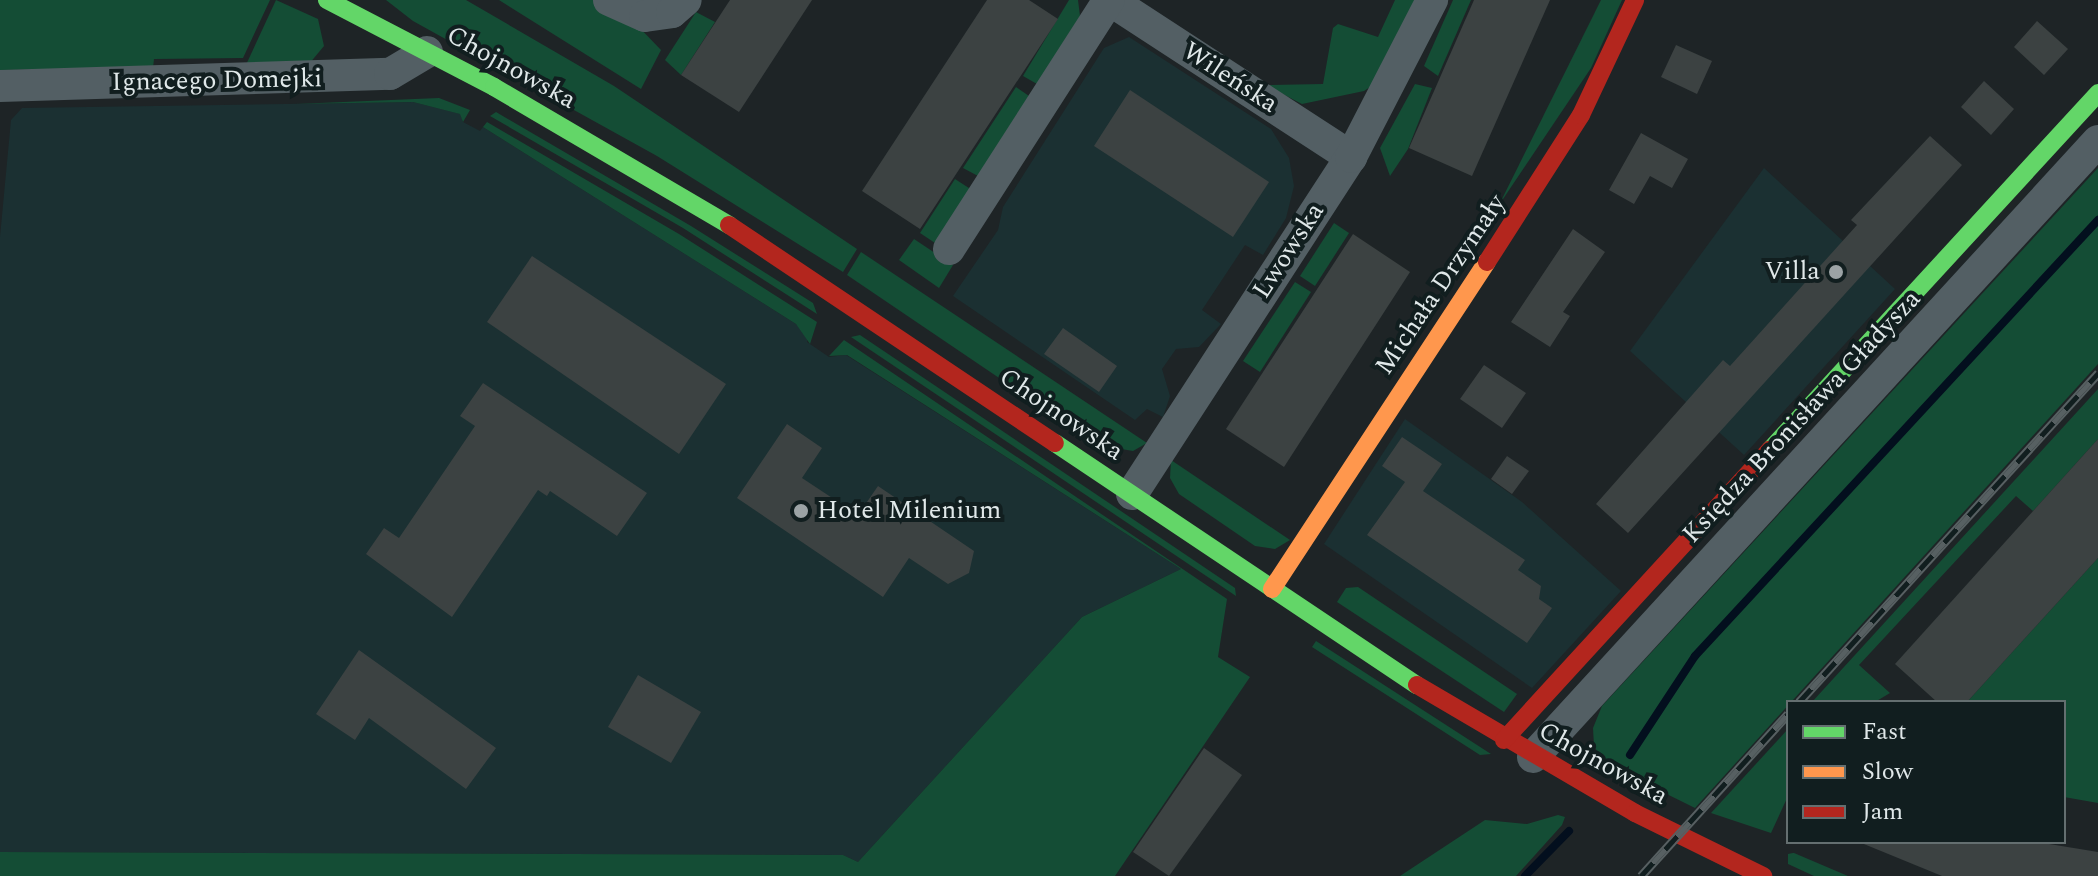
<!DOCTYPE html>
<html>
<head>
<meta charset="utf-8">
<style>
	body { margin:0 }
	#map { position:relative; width:2098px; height:876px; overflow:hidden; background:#1e2426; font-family:Spectral,serif }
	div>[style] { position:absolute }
	.built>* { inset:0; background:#1b3032 }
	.green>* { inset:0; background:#144d35 }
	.stream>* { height:8px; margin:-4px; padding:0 4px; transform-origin:4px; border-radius:4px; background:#030f1e }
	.building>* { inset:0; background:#3c4242 }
	.street>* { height:32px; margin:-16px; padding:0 16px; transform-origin:16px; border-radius:16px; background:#535f64 }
	.fast>* { height:18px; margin:-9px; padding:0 9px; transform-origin:9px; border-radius:9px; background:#63d668 }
	.slow>* { height:18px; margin:-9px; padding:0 9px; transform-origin:9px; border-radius:9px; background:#ff974d }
	.jam>* { height:18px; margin:-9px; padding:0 9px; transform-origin:9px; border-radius:9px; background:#b3261e }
	.rail>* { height:9px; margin-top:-4.5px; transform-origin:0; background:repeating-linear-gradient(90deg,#111e1f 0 18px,#576062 0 36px); box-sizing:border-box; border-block:2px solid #576062 }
	.dots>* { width:22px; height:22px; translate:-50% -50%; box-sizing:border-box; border:4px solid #111e1f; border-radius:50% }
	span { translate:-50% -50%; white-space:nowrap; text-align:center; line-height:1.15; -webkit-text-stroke:8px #111e1f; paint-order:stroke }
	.street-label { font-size:26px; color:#e0e8e9 }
	.poi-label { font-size:26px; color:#e0e8e9 }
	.right { translate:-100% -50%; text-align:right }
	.left { translate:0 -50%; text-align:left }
	.legend { position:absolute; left:1786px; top:700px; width:280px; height:144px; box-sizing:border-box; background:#111e1f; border:2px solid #646f70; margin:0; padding:10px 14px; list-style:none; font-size:24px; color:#e0e8e9 }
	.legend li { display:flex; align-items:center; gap:16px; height:40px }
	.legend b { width:40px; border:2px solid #646f70 }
</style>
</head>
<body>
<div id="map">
	<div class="built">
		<i style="clip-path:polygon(1129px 37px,1271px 129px,1289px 158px,1294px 186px,1286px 218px,1263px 255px,1245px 245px,1202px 310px,1221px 324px,1199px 347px,1176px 349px,1162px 369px,1170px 396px,1163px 417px,1147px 409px,1135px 420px,953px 296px,998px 230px,1003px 207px,1104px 48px)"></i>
		<i style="clip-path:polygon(413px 102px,461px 114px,463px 122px,480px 131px,483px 127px,796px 324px,808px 335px,807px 342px,829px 357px,846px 355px,1181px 569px,1082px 617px,858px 862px,843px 855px,0 852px,0 237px,11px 120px,22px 108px)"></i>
		<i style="clip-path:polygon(1764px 168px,1895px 289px,1744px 455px,1630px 351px)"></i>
		<i style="clip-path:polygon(1405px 419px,1522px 502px,1621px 591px,1532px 688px,1324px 544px)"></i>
	</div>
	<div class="green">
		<i style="clip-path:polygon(0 0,270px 0,243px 58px,154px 59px,153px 68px,0 70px)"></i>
		<i style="clip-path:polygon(276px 0,318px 19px,324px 46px,309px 64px,245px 67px)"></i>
		<i style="clip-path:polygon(386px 0,466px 0,614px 86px,857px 249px,843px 272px,657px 156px,413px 21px)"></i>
		<i style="clip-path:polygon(499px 0,597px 0,635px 23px,661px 50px,641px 89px)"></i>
		<i style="clip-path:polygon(1069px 0,1078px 0,1080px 16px,1037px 84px,1023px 76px)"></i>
		<i style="clip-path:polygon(1395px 0,1420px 0,1373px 85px,1364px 91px,1302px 104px,1265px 85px,1323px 84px,1333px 28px,1338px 24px,1378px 37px)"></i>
		<i style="clip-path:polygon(1453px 0,1471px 0,1438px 76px,1424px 66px)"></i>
		<i style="clip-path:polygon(1601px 0,1622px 0,1591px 68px,1499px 205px)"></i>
		<i style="clip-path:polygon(696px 12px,715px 22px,681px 75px,665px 60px)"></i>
		<i style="clip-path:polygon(1415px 84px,1432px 88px,1408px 149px,1390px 176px,1380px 148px)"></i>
		<i style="clip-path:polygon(1016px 87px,1029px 96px,978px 176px,963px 168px)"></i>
		<i style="clip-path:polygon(439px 98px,470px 110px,463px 122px,460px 114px,413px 102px,295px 104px)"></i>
		<i style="clip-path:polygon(496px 112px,691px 226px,813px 303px,817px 314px,683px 228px,490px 116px)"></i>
		<i style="clip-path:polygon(487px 122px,679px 234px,817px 322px,810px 344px,796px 324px,483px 127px)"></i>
		<i style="clip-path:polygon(2098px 168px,2098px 364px,1695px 808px,1604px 763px,1594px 746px,1593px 728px,1602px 706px)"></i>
		<i style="clip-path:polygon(955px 179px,972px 190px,935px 243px,920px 233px)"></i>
		<i style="clip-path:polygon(1334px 223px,1349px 233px,1315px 286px,1300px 276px)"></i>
		<i style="clip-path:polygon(914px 239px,953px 265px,939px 288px,899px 260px)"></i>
		<i style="clip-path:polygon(861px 252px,1147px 443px,1133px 451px,1098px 445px,847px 275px)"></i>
		<i style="clip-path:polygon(1295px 282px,1311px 292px,1260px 372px,1243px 361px)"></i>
		<i style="clip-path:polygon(860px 335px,1235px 588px,1236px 596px,851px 337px)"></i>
		<i style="clip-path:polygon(844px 340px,1227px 599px,1218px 657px,1250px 677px,1115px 876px,0 876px,0 852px,843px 855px,858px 862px,1082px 617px,1181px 569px,847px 355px,829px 356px)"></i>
		<i style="clip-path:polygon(2098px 389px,2098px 439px,2033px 511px,2016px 496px,1859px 665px,1890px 693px,1875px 702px,1812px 702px)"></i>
		<i style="clip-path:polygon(1171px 460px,1290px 540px,1275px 549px,1255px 546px,1179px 494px,1170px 478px)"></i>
		<i style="clip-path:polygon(2098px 558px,2098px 803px,2064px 797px,2064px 702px,1967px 702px)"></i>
		<i style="clip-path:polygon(1358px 587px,1517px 694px,1504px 712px,1337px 602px,1346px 588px)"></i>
		<i style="clip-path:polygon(1316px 641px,1491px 754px,1480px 755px,1312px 647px)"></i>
		<i style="clip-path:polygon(1788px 729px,1788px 796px,1771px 833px,1711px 813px)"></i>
		<i style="clip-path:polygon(1558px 815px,1565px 817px,1562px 825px,1516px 876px,1400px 876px,1485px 820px,1527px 824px)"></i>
		<i style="clip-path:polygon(1793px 853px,1794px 853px,1848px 876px,1814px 876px,1788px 864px,1788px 854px)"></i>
	</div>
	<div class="stream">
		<i style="left:1630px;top:755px;width:118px;rotate:-56.7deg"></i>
		<i style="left:1695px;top:656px;width:594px;rotate:-47.25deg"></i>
		<i style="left:1525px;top:876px;width:63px;rotate:-45.6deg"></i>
	</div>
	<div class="building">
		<i style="clip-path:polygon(730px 0,812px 0,739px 112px,681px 75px)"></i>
		<i style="clip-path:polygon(987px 0,1029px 0,1058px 19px,920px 229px,862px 191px)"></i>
		<i style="clip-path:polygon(1474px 0,1550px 0,1472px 176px,1409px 148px)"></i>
		<i style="clip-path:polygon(2037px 21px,2068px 49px,2044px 75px,2014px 47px)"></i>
		<i style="clip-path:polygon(1676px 45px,1712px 61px,1697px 94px,1661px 77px)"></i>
		<i style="clip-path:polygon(1984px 81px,2014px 109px,1991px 135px,1961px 107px)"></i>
		<i style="clip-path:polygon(1130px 90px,1269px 182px,1233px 237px,1094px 146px)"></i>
		<i style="clip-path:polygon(1641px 133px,1688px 159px,1672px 188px,1650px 176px,1634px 204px,1609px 190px)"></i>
		<i style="clip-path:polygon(1930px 136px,1962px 165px,1628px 533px,1596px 504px,1723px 360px,1730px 366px,1857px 225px,1851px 220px)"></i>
		<i style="clip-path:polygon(1573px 229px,1605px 252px,1563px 312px,1570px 316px,1550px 347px,1511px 322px)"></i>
		<i style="clip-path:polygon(1353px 234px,1410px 272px,1284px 467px,1226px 429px)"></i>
		<i style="clip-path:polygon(532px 256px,726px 384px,679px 454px,487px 322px)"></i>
		<i style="clip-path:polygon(1063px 328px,1117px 366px,1099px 392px,1044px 354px)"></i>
		<i style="clip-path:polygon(1484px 365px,1526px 393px,1502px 428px,1460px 399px)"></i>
		<i style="clip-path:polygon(483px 383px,647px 493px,617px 536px,550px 491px,547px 496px,538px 490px,452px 617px,366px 554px,384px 528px,399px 538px,475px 426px,460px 416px)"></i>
		<i style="clip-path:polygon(787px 424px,822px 448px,802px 478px,858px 515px,878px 486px,974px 551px,969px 573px,948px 584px,909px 558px,883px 597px,737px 498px)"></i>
		<i style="clip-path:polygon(1402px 437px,1442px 464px,1423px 491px,1525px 560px,1518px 570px,1541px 586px,1539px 599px,1552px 608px,1527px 643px,1367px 535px,1405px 482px,1382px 466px)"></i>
		<i style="clip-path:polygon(2098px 439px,2098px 558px,1967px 702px,1937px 702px,1895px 664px)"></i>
		<i style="clip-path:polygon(1507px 456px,1529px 471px,1512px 494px,1491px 479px)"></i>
		<i style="clip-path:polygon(359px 650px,496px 748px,466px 789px,369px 718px,355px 740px,316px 714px)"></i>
		<i style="clip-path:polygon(638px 675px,701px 712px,671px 763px,608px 727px)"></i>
		<i style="clip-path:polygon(1204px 748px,1242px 775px,1169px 876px,1133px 852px)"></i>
		<i style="clip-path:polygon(1859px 842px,2037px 842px,2098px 852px,2098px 876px,1942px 876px)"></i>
	</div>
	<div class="street">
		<i style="left:609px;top:0;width:39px;rotate:24deg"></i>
		<i style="left:645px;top:16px;width:27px;rotate:-8deg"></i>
		<i style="left:672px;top:12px;width:18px;rotate:-41deg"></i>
		<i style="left:1110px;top:0;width:288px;rotate:33.1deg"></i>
		<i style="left:0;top:86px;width:390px;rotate:-1.8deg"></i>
		<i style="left:390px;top:74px;width:43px;rotate:-30.7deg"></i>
		<i style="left:949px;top:249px;width:296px;rotate:-57.3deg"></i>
		<i style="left:1132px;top:494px;width:402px;rotate:-57deg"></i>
		<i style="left:1351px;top:157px;width:177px;rotate:-62.7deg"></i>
		<i style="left:1533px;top:757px;width:836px;rotate:-47.47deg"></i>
	</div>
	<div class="fast">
		<i style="left:327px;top:0;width:188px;rotate:27.5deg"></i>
		<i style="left:494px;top:87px;width:273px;rotate:30.4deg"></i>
		<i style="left:1055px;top:443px;width:435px;rotate:33.8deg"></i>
		<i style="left:1770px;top:450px;width:485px;rotate:-47.4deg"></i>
	</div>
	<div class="slow">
		<i style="left:1272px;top:589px;width:391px;rotate:-56.7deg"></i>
	</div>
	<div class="jam">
		<i style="left:729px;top:225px;width:392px;rotate:33.8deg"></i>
		<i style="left:1487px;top:262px;width:174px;rotate:-57.4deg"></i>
		<i style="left:1581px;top:115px;width:127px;rotate:-64.8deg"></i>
		<i style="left:1417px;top:685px;width:253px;rotate:30.4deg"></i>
		<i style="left:1635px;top:813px;width:143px;rotate:26.2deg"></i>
		<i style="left:1504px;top:740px;width:394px;rotate:-47.5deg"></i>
	</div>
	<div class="rail">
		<i style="left:1799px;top:702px;width:445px;rotate:-47.7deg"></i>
		<i style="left:1641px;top:876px;width:219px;rotate:-47.8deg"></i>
	</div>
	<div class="dots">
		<i style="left:1836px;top:272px;background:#9ca3a5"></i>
		<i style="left:801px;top:511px;background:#9ca3a5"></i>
	</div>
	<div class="street-label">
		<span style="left:511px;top:68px;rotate:29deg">Chojnowska</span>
		<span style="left:1230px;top:78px;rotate:33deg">Wileńska</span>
		<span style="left:217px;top:81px;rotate:-1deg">Ignacego Domejki</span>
		<span style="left:1289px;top:251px;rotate:-57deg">Lwowska</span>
		<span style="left:1441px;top:285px;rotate:-56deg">Michała Drzymały</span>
		<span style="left:1061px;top:415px;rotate:34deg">Chojnowska</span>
		<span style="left:1802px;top:417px;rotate:-47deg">Księdza Bronisława Gładysza</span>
		<span style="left:1603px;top:764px;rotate:29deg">Chojnowska</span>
	</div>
	<div class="poi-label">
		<span class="right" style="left:1820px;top:272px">Villa</span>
		<span class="left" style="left:817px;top:511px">Hotel Milenium</span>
	</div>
	<ul class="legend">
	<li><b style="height:10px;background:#63d668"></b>Fast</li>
	<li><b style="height:10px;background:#ff974d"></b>Slow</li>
	<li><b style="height:10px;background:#b3261e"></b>Jam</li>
	</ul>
</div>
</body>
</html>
